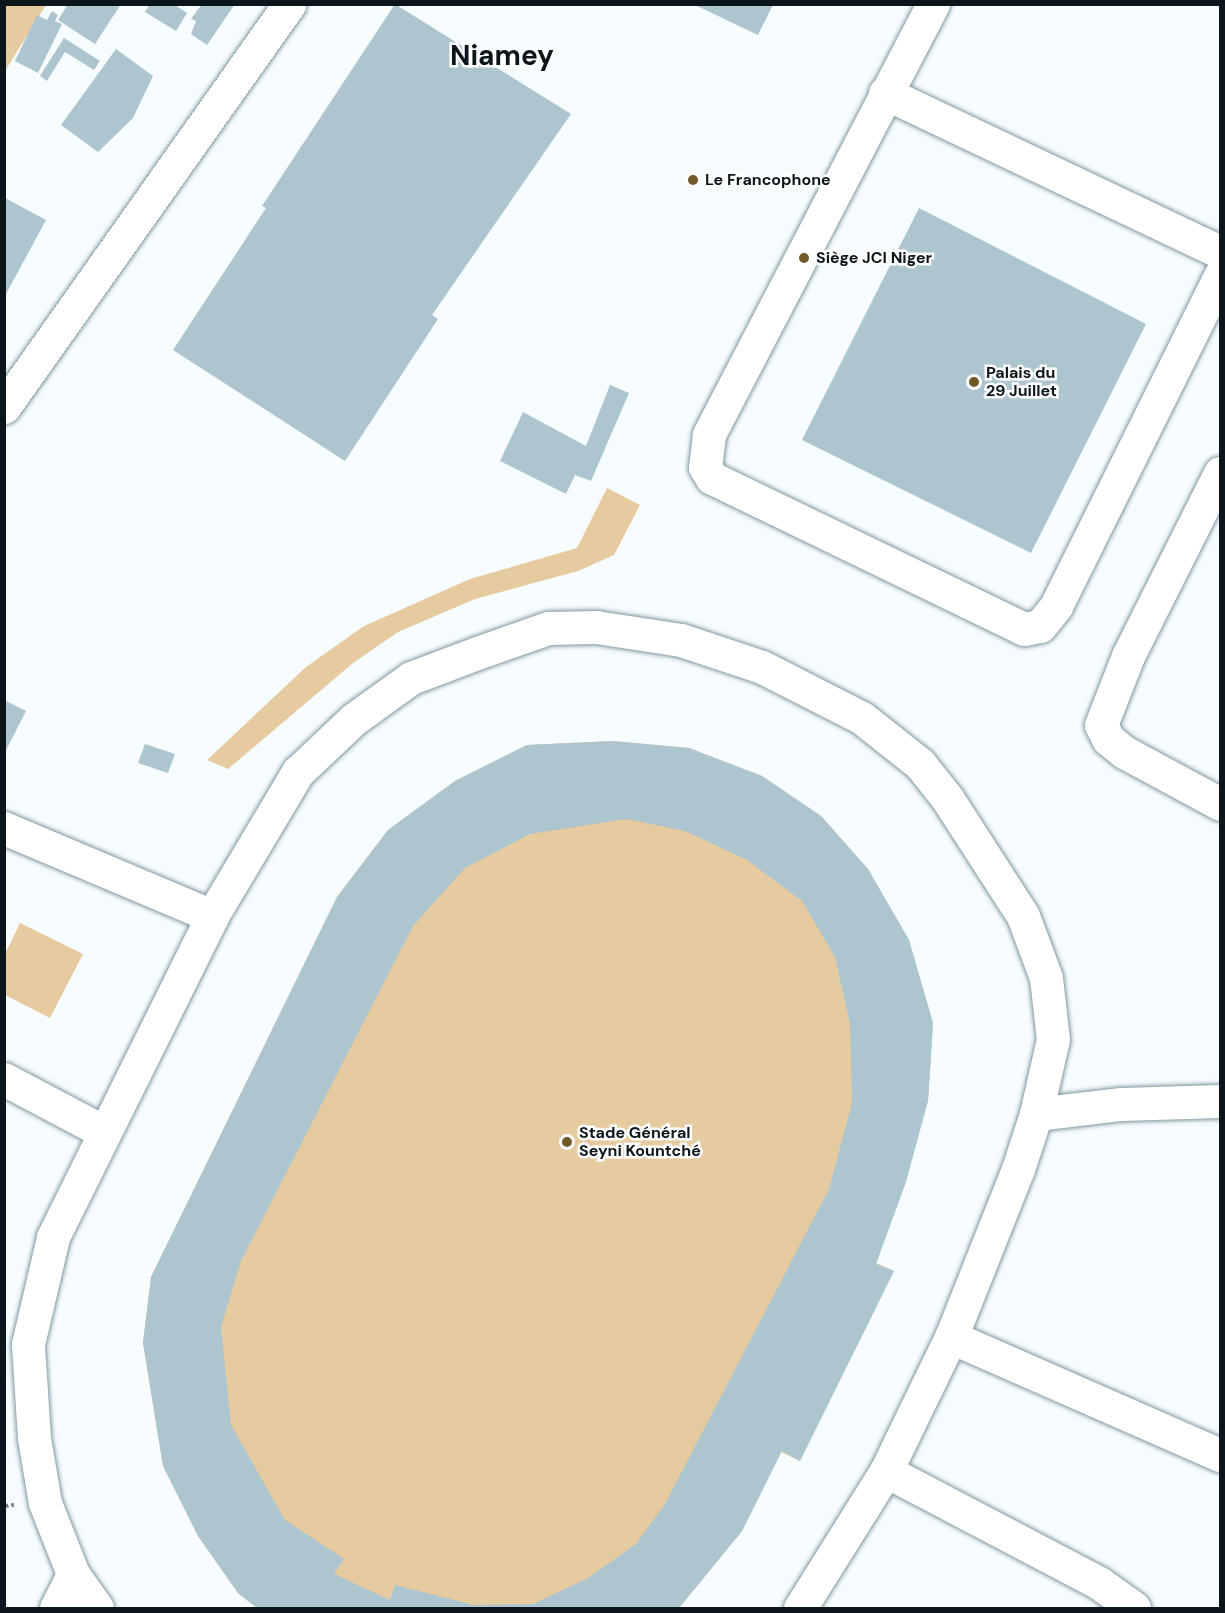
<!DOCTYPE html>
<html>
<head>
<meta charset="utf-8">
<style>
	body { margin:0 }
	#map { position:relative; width:1225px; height:1613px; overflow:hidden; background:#f7fcfe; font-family:"DM Sans",sans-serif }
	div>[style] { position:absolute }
	.green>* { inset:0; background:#e6caa0 }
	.building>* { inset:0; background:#acc5ce }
	.path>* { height:4px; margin-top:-2px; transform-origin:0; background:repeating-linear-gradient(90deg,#7d8487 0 4.5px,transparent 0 7.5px) }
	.roads { filter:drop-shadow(0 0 2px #8098a1) drop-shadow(0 0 2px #8098a1) }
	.minor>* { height:33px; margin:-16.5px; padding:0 16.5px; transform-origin:16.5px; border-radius:16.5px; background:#fff }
	.dots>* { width:16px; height:16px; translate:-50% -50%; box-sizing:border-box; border:3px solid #fff; border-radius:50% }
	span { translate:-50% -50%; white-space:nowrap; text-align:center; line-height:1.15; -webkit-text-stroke:5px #fff; paint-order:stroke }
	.poi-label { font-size:16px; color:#0c1519; font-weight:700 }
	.left { translate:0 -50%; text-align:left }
	.town-label { font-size:28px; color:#0c1519; font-weight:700 }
	.frame { position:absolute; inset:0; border:6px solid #0c1519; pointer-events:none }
</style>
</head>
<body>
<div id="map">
	<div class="green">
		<i style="clip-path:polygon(5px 5px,46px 5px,5px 71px)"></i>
		<i style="clip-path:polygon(607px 488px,640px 505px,614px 555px,578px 571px,475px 599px,398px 632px,353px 663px,228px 769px,207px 760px,306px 667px,364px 626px,470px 579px,577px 548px)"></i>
		<i style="clip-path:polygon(613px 741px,689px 748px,762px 776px,821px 816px,868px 869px,909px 940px,933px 1023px,928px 1101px,876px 1263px,894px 1271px,800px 1461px,781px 1452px,742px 1531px,679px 1608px,257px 1608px,238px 1593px,198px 1536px,163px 1466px,143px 1343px,151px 1277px,337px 897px,388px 830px,455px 781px,527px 745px)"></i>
		<i style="clip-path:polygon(20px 923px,83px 954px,50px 1018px,5px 995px,5px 954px)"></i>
	</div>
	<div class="building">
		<i style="clip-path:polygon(68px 4px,121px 4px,95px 44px,58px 20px)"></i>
		<i style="clip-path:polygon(150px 4px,173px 4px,187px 13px,176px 31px,145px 12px)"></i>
		<i style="clip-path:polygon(202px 4px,235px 4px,207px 45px,191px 34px,196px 21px,191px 19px)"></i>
		<i style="clip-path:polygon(395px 4px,571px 114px,432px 315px,438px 319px,345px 461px,173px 350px,266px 208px,262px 206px)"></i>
		<i style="clip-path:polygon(695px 5px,773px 5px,758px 35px)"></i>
		<i style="clip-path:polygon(52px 11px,58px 15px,55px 21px,62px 24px,38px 73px,15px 61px,37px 15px,47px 20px)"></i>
		<i style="clip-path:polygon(64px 38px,100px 61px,94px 70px,65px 52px,47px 81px,40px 76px)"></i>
		<i style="clip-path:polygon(116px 49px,153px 76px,133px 118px,98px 152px,61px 125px)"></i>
		<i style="clip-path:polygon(5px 198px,46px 220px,6px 294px,4px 293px)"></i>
		<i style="clip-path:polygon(919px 208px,1146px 324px,1031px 553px,802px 440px)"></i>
		<i style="clip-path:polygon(610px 385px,629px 393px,591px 481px,575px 475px,566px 494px,500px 461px,523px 412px,586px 446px)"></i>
		<i style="clip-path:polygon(4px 700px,26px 711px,4px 754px)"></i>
		<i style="clip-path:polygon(evenodd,613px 741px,689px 748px,762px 776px,821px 816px,868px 869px,909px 940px,933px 1023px,928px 1101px,906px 1182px,876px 1264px,894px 1271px,800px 1461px,782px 1451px,742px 1531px,679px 1608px,257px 1608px,238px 1593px,198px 1536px,163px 1466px,143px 1343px,151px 1277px,337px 897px,388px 830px,455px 781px,527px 745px,613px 741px,626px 819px,685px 831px,747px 860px,802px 901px,835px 957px,850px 1024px,852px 1103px,829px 1189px,665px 1504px,636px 1544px,588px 1578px,533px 1604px,474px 1605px,395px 1585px,390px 1600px,334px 1574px,344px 1559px,285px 1520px,231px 1425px,221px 1327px,241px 1261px,413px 926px,465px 868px,530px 834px,626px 819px)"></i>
		<i style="clip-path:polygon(145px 744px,175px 754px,168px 773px,138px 763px)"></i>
	</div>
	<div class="path">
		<i style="left:4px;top:1506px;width:10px;rotate:-6deg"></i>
	</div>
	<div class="roads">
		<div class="minor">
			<i style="left:933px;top:4px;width:486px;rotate:117.5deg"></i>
			<i style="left:709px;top:435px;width:32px;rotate:97deg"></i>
			<i style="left:705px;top:467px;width:13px;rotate:58deg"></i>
			<i style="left:712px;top:478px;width:347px;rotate:25.8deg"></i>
			<i style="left:1024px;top:629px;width:16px;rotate:-11deg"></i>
			<i style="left:1040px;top:626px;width:26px;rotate:-51deg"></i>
			<i style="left:1056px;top:606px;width:369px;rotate:-63.6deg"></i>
			<i style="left:885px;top:93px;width:371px;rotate:25.4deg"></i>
			<i style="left:4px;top:407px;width:494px;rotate:-54.7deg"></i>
			<i style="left:1220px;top:473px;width:205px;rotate:116.7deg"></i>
			<i style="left:1128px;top:656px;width:74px;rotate:111.4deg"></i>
			<i style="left:1101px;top:725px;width:16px;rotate:63deg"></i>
			<i style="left:1108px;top:739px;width:21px;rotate:39deg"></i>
			<i style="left:1124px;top:752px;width:109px;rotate:28.4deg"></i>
			<i style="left:4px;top:828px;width:226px;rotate:22.9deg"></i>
			<i style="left:4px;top:1079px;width:113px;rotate:27.9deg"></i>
			<i style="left:1036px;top:1114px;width:86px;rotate:-6.7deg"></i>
			<i style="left:1121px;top:1104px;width:99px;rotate:-1.7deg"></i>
			<i style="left:951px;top:1337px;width:294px;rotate:23.7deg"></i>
			<i style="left:886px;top:1471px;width:241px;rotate:27.7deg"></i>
			<i style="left:1099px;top:1583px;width:43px;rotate:35.5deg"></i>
			<i style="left:56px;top:1608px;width:38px;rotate:-63deg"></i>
			<i style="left:97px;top:1608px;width:42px;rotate:-125.2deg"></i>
			<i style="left:73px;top:1574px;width:76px;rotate:-111.5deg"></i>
			<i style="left:45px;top:1503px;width:66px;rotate:-99.6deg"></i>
			<i style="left:34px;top:1438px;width:94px;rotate:-93.7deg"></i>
			<i style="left:28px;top:1344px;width:110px;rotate:-76.8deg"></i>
			<i style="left:53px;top:1237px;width:358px;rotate:-63.6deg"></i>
			<i style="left:212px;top:916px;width:168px;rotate:-59.2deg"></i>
			<i style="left:298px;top:772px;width:77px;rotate:-43.4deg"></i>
			<i style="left:354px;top:719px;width:70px;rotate:-35.7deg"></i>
			<i style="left:411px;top:678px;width:71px;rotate:-20.7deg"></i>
			<i style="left:477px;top:653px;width:75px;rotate:-19.4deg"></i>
			<i style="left:548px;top:628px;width:48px;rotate:-1.2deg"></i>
			<i style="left:596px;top:627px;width:86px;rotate:8.7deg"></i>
			<i style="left:681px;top:640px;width:85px;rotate:18.4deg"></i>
			<i style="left:762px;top:667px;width:112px;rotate:27deg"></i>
			<i style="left:862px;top:718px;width:74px;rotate:38.4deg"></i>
			<i style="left:920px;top:764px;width:43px;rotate:51.5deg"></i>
			<i style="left:947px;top:798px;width:140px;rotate:57.2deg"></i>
			<i style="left:1023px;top:916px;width:66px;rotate:69.6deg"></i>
			<i style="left:1046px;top:978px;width:61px;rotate:83.5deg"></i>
			<i style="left:1053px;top:1039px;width:77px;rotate:102.8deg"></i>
			<i style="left:1036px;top:1114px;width:58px;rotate:108.1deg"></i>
			<i style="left:1018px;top:1169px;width:181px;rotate:111.7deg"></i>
			<i style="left:951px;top:1337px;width:149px;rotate:115.9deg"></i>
			<i style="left:886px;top:1471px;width:162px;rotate:122.1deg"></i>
		</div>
	</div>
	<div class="dots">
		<i style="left:693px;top:180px;background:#725729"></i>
		<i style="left:804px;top:258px;background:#725729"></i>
		<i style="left:974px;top:382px;background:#725729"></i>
		<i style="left:567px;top:1142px;background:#725729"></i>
	</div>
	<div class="poi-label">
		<span class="left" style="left:705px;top:180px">Le Francophone</span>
		<span class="left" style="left:816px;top:258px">Siège JCI Niger</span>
		<span class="left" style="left:986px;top:382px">Palais du<br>29 Juillet</span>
		<span class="left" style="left:579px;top:1142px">Stade Général<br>Seyni Kountché</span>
	</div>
	<div class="town-label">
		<span style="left:502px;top:56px">Niamey</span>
	</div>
	<div class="frame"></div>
</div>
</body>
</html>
